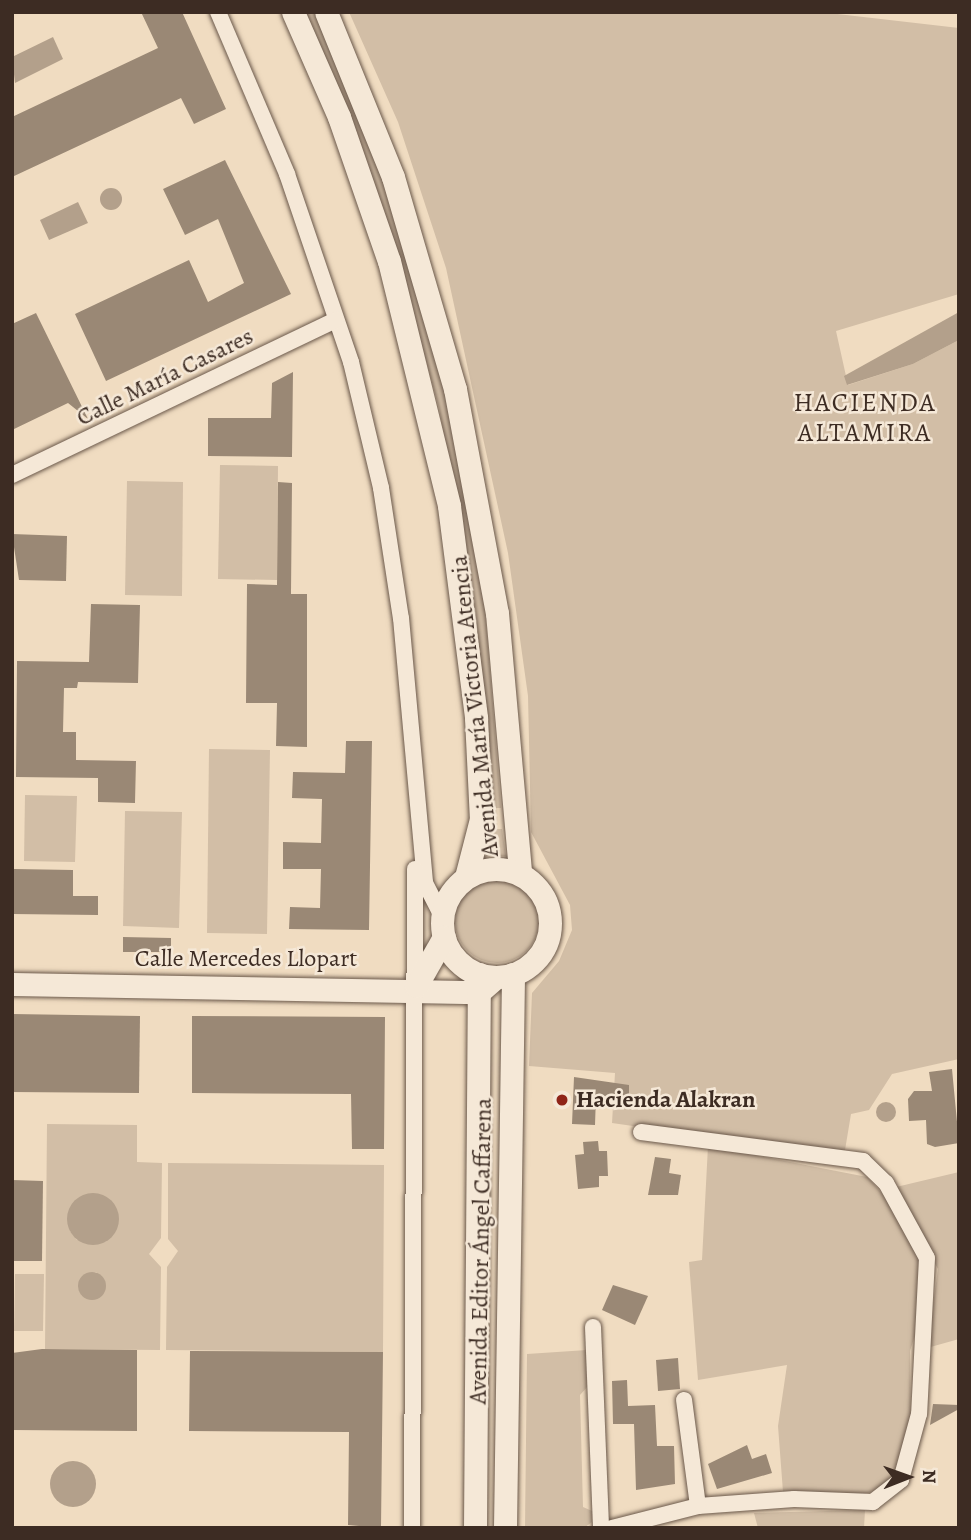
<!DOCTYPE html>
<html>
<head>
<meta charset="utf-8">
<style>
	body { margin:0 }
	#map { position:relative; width:971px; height:1540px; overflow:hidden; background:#f0dcc1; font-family:Alegreya,serif }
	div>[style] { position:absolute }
	.green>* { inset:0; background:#d2bea6 }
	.round { border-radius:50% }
	.water>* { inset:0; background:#b3a08b }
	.building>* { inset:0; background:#9a8875 }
	.roads { filter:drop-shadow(0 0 2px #6a584a) drop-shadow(0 0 2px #6a584a) }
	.street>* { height:16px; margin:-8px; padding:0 8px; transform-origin:8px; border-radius:8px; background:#f5e8d7 }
	.secondary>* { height:23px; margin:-11.5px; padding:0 11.5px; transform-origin:11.5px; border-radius:11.5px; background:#f5e8d7 }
	.secondary>.ring { margin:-11.5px; padding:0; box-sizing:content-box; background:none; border:23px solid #f5e8d7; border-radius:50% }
	.dots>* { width:19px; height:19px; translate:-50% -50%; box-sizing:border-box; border:4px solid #f5e8d7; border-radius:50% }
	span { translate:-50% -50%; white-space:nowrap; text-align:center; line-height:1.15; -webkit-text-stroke:5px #f5e8d7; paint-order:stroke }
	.street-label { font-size:24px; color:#3d2c23 }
	.poi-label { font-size:24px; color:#3d2c23; font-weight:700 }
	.left { translate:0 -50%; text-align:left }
	.neighbourhood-label { font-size:26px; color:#3d2c23; letter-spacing:2px }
	.frame { position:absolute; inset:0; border:14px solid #3d2c23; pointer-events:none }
	.north { position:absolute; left:873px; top:1442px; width:70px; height:70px; -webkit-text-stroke:5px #f5e8d7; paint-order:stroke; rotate:89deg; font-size:19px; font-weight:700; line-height:28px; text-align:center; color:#3d2c23 }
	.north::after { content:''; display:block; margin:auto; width:24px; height:32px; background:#3d2c23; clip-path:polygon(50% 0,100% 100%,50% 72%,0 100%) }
</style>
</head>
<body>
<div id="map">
	<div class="green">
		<i style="clip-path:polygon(305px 12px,315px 12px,360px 118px,399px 227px,449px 405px,485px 609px,501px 808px,491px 808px,476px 612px,439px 408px,390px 230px)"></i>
		<i style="clip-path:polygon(349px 12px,820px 12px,959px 28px,959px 294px,836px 331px,848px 385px,913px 364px,959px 340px,959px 1059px,892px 1074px,869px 1110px,851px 1114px,845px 1150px,800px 1150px,612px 1123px,615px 1073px,529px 1066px,532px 993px,559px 961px,572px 930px,570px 905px,531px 832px,528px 696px,508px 553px,446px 268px,398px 122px)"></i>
		<i style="clip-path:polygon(220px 465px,278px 466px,277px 580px,218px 579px)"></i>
		<i style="clip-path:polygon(127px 481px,183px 482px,182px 596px,125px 595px)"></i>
		<i style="clip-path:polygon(209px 749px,270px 750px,267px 934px,207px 933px)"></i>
		<i style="clip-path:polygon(25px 795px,77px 796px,75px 862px,24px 861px)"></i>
		<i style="clip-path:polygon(125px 811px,182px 812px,179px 928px,123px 926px)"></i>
		<i style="clip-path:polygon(491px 829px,502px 829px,506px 856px,486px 856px)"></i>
		<i class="round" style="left:455px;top:879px;width:84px;height:84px"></i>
		<i style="clip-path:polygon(evenodd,47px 1124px,137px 1125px,137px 1162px,162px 1163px,161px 1238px,149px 1254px,161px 1267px,160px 1350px,45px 1349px,47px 1124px,80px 1197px,117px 1209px,118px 1224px,106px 1242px,77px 1240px,70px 1231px,69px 1211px,80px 1197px,47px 1124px,96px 1272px,105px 1281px,82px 1296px,78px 1288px,87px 1273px,96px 1272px)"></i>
		<i style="clip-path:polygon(708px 1146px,867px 1177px,889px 1201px,921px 1261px,924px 1307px,910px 1351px,911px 1438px,903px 1468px,881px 1488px,859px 1496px,783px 1492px,778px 1426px,787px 1365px,698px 1380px,689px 1262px,702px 1260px)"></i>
		<i style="clip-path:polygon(168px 1163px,384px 1165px,383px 1352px,166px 1350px,167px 1267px,178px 1251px,168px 1239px)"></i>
		<i style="clip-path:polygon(959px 1172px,959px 1339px,927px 1348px,938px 1269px,892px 1188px)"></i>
		<i style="clip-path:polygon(15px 1274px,44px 1274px,43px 1331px,14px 1331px)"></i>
		<i style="clip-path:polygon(587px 1350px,589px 1385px,580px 1395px,583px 1507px,592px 1511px,592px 1522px,584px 1528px,525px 1528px,527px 1354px)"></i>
		<i style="clip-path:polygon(865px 1510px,864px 1528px,758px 1528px,754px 1513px)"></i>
	</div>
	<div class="water">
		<i style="clip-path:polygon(53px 37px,63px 59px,15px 83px,12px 57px)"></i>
		<i class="round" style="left:100px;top:188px;width:22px;height:22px"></i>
		<i style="clip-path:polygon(78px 202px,88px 223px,49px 240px,40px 220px)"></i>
		<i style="clip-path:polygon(959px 312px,959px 340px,913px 364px,847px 385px,844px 376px)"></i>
		<i class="round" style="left:876px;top:1102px;width:20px;height:20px"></i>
		<i class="round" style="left:67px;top:1193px;width:52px;height:52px"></i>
		<i class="round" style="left:78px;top:1272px;width:28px;height:28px"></i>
		<i class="round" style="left:50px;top:1461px;width:46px;height:46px"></i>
	</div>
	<div class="building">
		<i style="clip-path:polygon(141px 12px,182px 12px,226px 109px,194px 124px,181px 98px,12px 177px,12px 117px,158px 48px)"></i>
		<i style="clip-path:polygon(225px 160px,291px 294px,106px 381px,75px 314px,189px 260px,208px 302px,244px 283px,218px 219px,185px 235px,163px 189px)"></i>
		<i style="clip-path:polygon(36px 313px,88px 419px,68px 403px,12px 430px,12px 324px)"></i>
		<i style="clip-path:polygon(293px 372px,292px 457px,208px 456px,208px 418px,271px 418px,272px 383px)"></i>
		<i style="clip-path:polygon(278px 482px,292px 483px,291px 594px,307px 594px,307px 747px,276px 746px,277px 703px,246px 703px,247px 584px,277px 585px)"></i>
		<i style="clip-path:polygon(12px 534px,67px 536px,66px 581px,19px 580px)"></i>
		<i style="clip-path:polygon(91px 604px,140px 605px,138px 683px,78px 682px,77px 688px,64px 688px,63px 732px,76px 732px,76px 760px,136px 761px,135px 803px,98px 802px,98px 778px,16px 777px,17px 661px,89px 662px)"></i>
		<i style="clip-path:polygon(346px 741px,372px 741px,369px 930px,289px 929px,290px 907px,320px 908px,321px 869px,283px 869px,283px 842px,321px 843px,322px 799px,292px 798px,293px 772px,345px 773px)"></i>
		<i style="clip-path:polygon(14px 869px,73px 870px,73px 896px,98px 896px,98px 915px,12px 914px)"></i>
		<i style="clip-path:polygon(123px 937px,171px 938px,171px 952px,123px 952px)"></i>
		<i style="clip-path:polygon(12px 1014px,140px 1016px,139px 1093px,12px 1092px)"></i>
		<i style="clip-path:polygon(192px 1016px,385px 1017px,384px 1149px,352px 1149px,351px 1094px,192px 1093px)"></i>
		<i style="clip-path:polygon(952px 1069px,959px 1143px,935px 1147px,927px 1144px,926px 1120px,909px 1121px,908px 1099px,914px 1091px,932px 1091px,929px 1072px)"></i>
		<i style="clip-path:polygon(574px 1077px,629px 1085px,629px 1098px,596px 1096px,595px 1125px,572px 1124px)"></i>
		<i style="clip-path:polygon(598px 1141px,599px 1151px,607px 1151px,608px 1176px,599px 1176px,599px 1187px,578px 1189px,575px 1155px,584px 1154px,583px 1142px)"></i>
		<i style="clip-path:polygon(655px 1157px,671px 1159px,669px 1173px,681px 1175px,678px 1195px,648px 1195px)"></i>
		<i style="clip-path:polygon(12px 1180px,43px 1181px,42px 1261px,12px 1261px)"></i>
		<i style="clip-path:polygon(613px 1285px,648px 1296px,635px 1325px,602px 1310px)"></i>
		<i style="clip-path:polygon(42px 1349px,137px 1350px,137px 1431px,12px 1430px,12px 1353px)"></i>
		<i style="clip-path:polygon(190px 1351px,383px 1352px,381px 1528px,348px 1525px,349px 1432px,189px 1431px)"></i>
		<i style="clip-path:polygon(678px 1358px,680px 1389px,658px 1391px,656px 1360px)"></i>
		<i style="clip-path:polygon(627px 1380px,628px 1406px,655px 1405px,657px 1446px,674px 1446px,675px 1484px,636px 1490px,634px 1424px,613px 1424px,612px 1381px)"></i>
		<i style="clip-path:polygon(933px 1404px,959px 1405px,959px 1409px,930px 1425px)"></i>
		<i style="clip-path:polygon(747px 1445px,752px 1459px,766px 1454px,772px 1473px,717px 1489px,708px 1464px)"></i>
	</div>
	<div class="roads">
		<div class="street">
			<i style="left:218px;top:12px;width:176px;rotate:66.9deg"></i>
			<i style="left:287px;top:174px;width:199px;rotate:71.2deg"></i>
			<i style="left:351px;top:362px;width:130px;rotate:76.6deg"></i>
			<i style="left:381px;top:488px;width:132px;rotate:81.3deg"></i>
			<i style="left:401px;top:618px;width:266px;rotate:84.8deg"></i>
			<i style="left:425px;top:883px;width:37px;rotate:63deg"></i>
			<i style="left:12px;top:475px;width:359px;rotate:-25.6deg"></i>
			<i style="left:641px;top:1132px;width:224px;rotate:7.4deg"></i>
			<i style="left:863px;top:1161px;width:32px;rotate:44deg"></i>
			<i style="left:886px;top:1183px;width:85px;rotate:61.3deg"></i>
			<i style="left:927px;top:1258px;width:156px;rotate:92.9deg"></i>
			<i style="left:919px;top:1414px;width:68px;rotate:105.3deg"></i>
			<i style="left:901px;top:1480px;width:36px;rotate:142deg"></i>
			<i style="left:873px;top:1502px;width:79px;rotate:-177.8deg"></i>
			<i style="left:794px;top:1499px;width:96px;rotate:175.8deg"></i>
			<i style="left:593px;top:1327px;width:201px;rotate:87.7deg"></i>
			<i style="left:412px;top:1528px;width:659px;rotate:-89.74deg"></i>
			<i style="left:612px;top:1528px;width:89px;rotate:-14.3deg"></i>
			<i style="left:698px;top:1506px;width:107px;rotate:-97.5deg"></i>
		</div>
		<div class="secondary">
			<i style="left:293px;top:12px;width:115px;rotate:66.3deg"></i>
			<i style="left:339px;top:117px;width:152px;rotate:70.9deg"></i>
			<i style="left:389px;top:261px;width:252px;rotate:76.2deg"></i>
			<i style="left:449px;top:506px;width:214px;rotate:82.7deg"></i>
			<i style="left:476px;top:718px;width:101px;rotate:87.2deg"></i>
			<i style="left:481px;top:819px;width:60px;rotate:104.5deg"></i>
			<i style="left:326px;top:12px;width:178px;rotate:67.9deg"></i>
			<i style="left:393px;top:177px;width:221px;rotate:73.7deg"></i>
			<i style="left:455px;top:389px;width:228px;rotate:79.4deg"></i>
			<i style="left:497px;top:613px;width:261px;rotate:84.9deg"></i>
			<i class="ring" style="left:442px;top:869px;width:85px;height:85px"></i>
			<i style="left:12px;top:984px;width:467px;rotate:1deg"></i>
			<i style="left:479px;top:992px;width:23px;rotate:-41deg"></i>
			<i style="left:416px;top:986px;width:56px;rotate:-60.3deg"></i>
			<i style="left:475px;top:1528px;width:554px;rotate:-89.59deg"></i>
			<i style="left:505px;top:1528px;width:554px;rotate:-89.17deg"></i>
		</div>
	</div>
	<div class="dots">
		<i style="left:562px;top:1100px;background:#8f2418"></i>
	</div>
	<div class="street-label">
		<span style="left:165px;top:377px;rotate:-26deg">Calle María Casares</span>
		<span style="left:475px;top:706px;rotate:-96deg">Avenida María Victoria Atencia</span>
		<span style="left:246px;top:959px">Calle Mercedes Llopart</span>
		<span style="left:481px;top:1251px;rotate:-89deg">Avenida Editor Ángel Caffarena</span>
	</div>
	<div class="poi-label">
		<span class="left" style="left:576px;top:1100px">Hacienda Alakran</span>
	</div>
	<div class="neighbourhood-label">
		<span style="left:865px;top:418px">HACIENDA<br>ALTAMIRA</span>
	</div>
	<div class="frame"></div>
	<div class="north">N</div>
</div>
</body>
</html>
